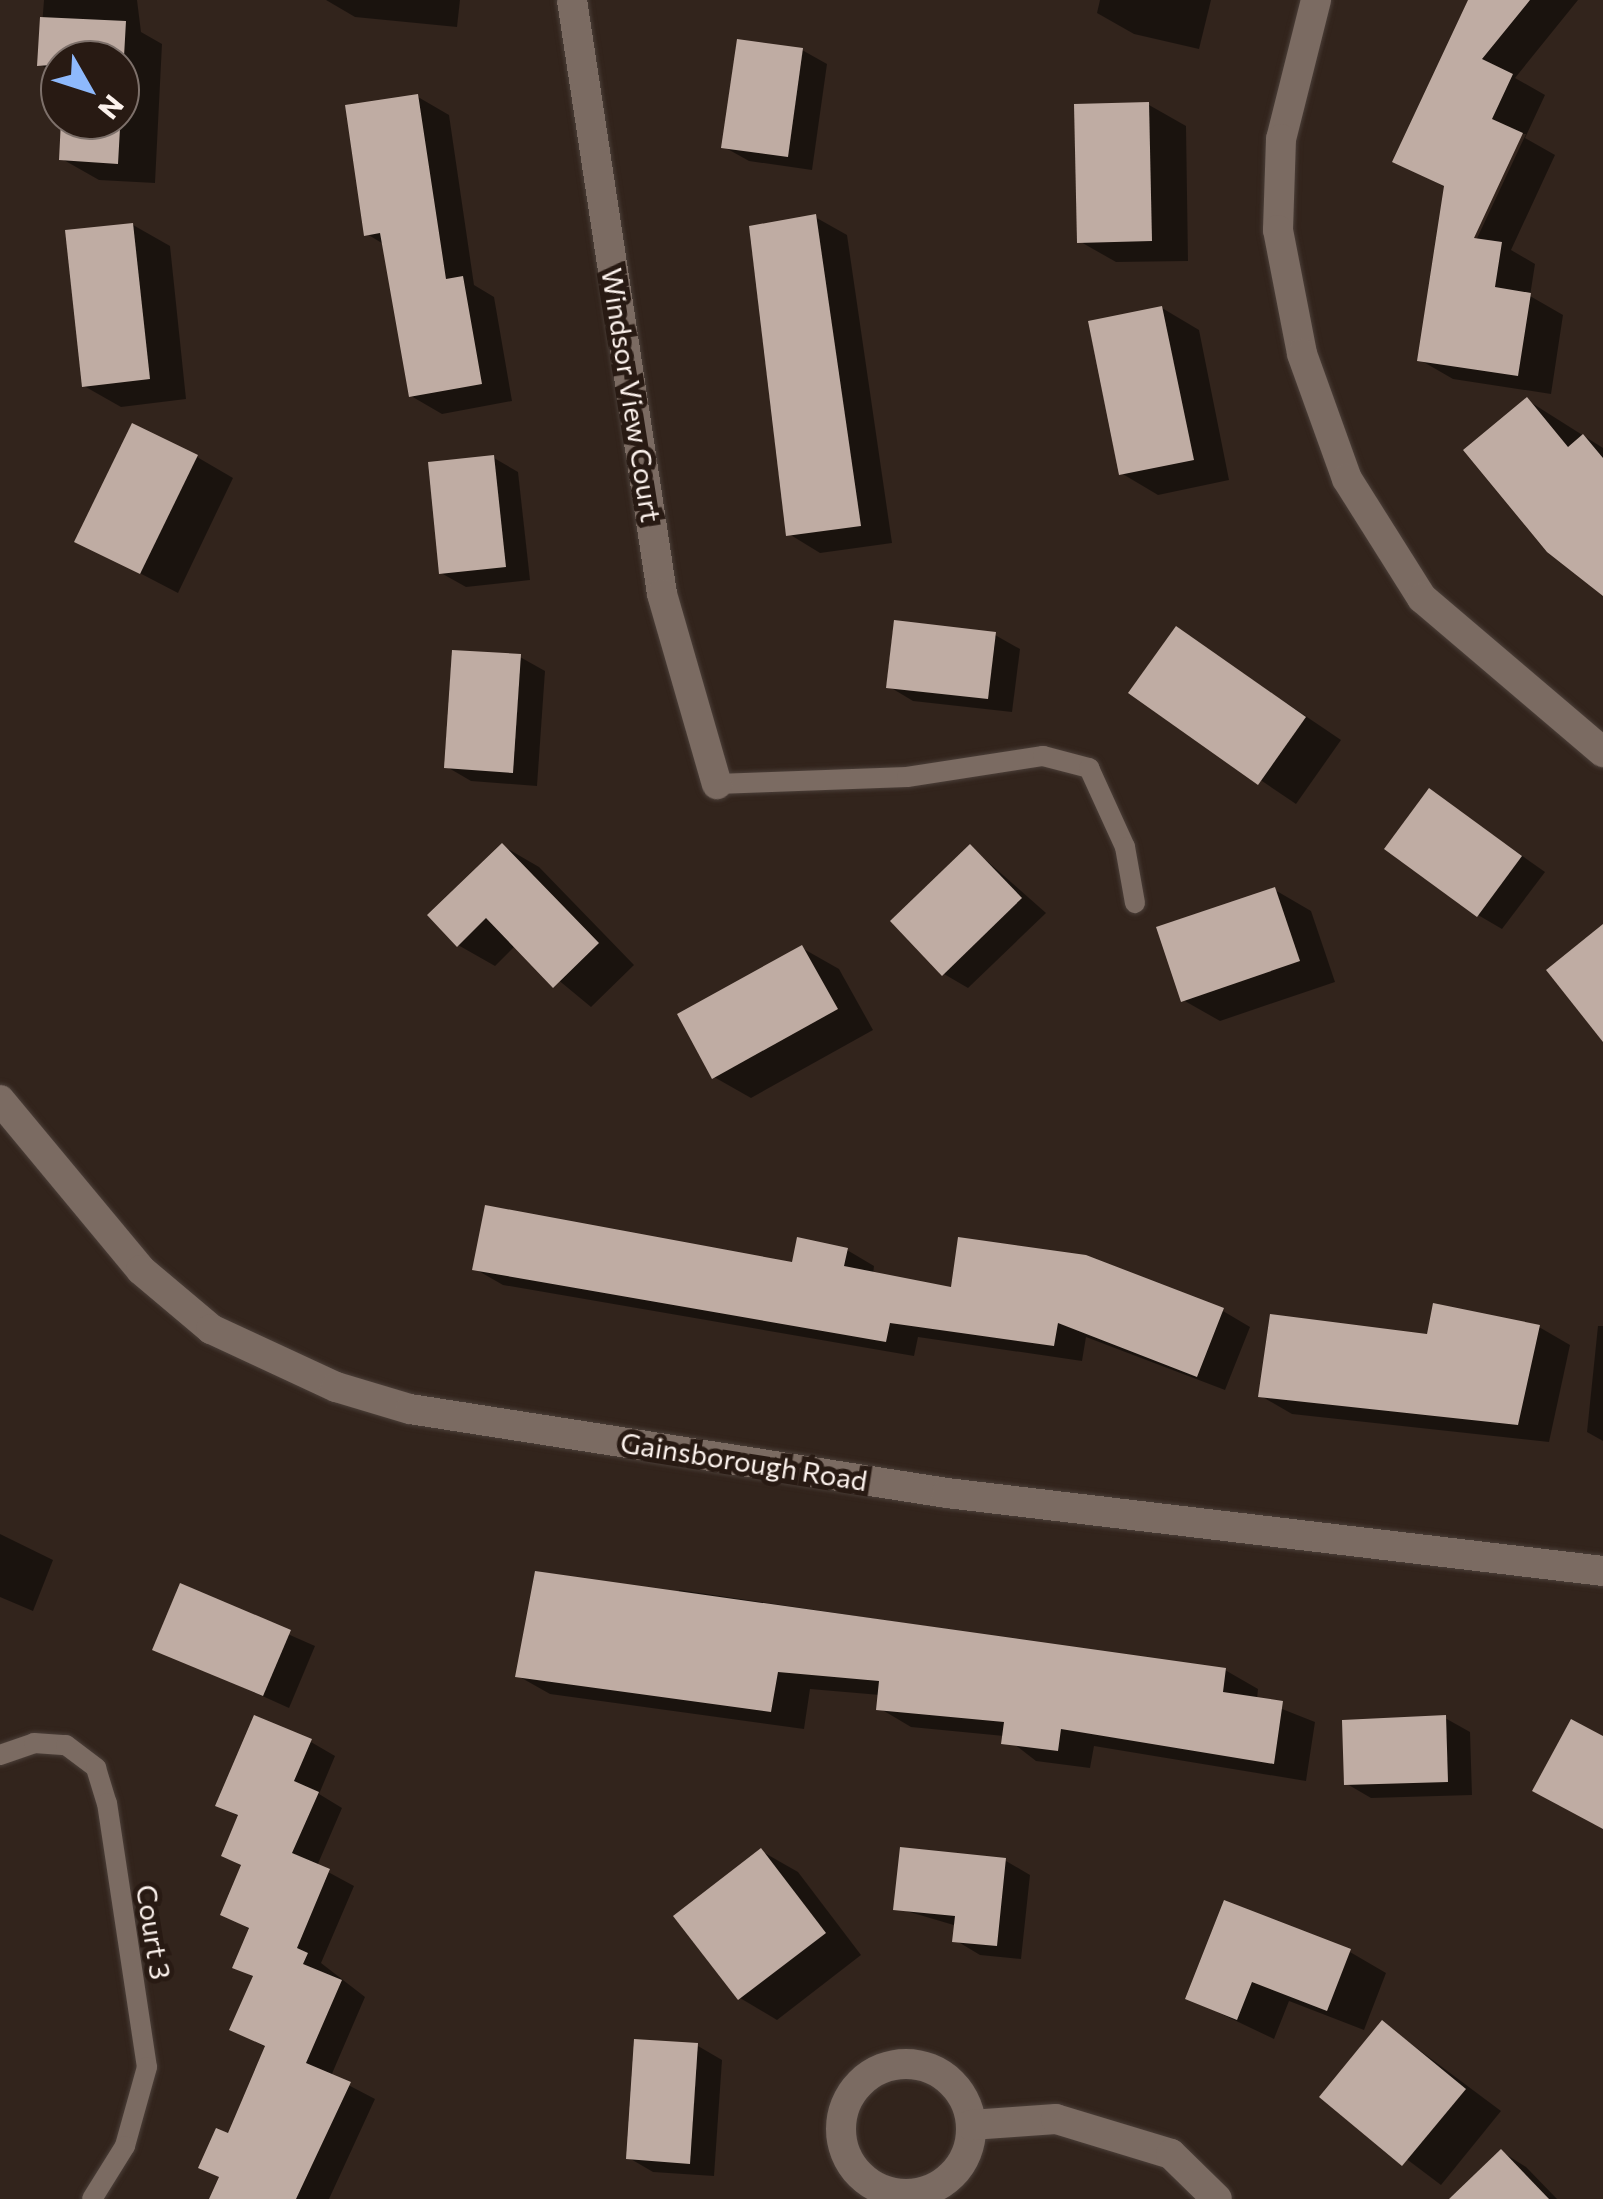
<!DOCTYPE html>
<html>
<head>
<meta charset="utf-8">
<style>
	body { margin:0 }
	#map { position:relative; width:1603px; height:2199px; overflow:hidden; background:#32241c; font-family:Commissioner,sans-serif }
	div>[style] { position:absolute }
	.shadow>* { inset:0; background:#0007 }
	.building>* { inset:0; background:#bfaca3 }
	.roads { filter:drop-shadow(0 0 2px #4b3f39) drop-shadow(0 0 2px #4b3f39) }
	.lane>* { height:20px; margin:-10px; padding:0 10px; transform-origin:10px; border-radius:10px; background:#7b6b62 }
	.street>* { height:30px; margin:-15px; padding:0 15px; transform-origin:15px; border-radius:15px; background:#7b6b62 }
	.street>.ring { margin:-15px; padding:0; box-sizing:content-box; background:none; border:30px solid #7b6b62; border-radius:50% }
	.secondary>* { height:30px; margin:-15px; padding:0 15px; transform-origin:15px; border-radius:15px; background:#7b6b62 }
	span { translate:-50% -50%; white-space:nowrap; text-align:center; line-height:1.15; -webkit-text-stroke:10px #281a13; paint-order:stroke }
	.street-label { font-size:28px; color:#fcf2ed }
	.north { position:absolute; left:40px; top:40px; width:100px; height:100px; box-sizing:border-box; background:#281a13; border:2px solid #7d706a; border-radius:50%; rotate:129deg; font-size:28px; font-weight:700; line-height:40px; text-align:center; color:#fcf2ed }
	.north::after { content:''; display:block; margin:auto; width:35px; height:45px; background:#8eb9fc; clip-path:polygon(50% 0,100% 100%,50% 72%,0 100%) }
</style>
</head>
<body>
<div id="map">
	<div class="shadow">
		<i style="clip-path:polygon(44px 0,137px 0,141px 32px,162px 44px,155px 183px,99px 180px,62px 159px,64px 120px,120px 120px,120px 60px,60px 60px,60px 76px,39px 64px)"></i>
		<i style="clip-path:polygon(326px 0,460px 0,457px 27px,355px 17px)"></i>
		<i style="clip-path:polygon(1100px 0,1211px 0,1199px 49px,1134px 34px,1097px 13px)"></i>
		<i style="clip-path:polygon(evenodd,1471px 0,1578px 0,1515px 78px,1545px 95px,1525px 138px,1555px 155px,1511px 250px,1535px 264px,1530px 296px,1563px 315px,1551px 394px,1453px 379px,1420px 360px,1447px 188px,1395px 161px,1471px 0,1520px 134px,1526px 134px,1472px 249px,1467px 247px,1520px 134px)"></i>
		<i style="clip-path:polygon(802px 50px,827px 64px,812px 170px,749px 161px,724px 147px)"></i>
		<i style="clip-path:polygon(418px 97px,449px 115px,474px 285px,494px 297px,512px 401px,442px 414px,411px 396px,385px 245px,367px 234px)"></i>
		<i style="clip-path:polygon(1149px 105px,1186px 126px,1188px 261px,1116px 262px,1079px 241px)"></i>
		<i style="clip-path:polygon(815px 217px,847px 235px,892px 543px,820px 553px,789px 534px)"></i>
		<i style="clip-path:polygon(133px 225px,170px 246px,186px 399px,121px 407px,84px 386px)"></i>
		<i style="clip-path:polygon(1162px 308px,1199px 330px,1229px 480px,1158px 495px,1121px 473px)"></i>
		<i style="clip-path:polygon(1527px 400px,1603px 448px,1603px 594px)"></i>
		<i style="clip-path:polygon(197px 457px,233px 478px,178px 593px,78px 541px)"></i>
		<i style="clip-path:polygon(494px 458px,518px 472px,530px 580px,466px 587px,441px 573px)"></i>
		<i style="clip-path:polygon(1177px 629px,1341px 740px,1296px 804px,1132px 693px)"></i>
		<i style="clip-path:polygon(995px 635px,1020px 649px,1012px 712px,913px 701px,888px 686px)"></i>
		<i style="clip-path:polygon(520px 657px,545px 671px,537px 786px,471px 781px,447px 767px)"></i>
		<i style="clip-path:polygon(1430px 791px,1545px 872px,1502px 929px,1478px 915px)"></i>
		<i style="clip-path:polygon(503px 846px,539px 867px,634px 965px,591px 1007px,516px 945px,495px 966px,458px 945px)"></i>
		<i style="clip-path:polygon(971px 847px,1046px 913px,968px 988px,944px 974px)"></i>
		<i style="clip-path:polygon(1275px 890px,1311px 911px,1335px 982px,1220px 1021px,1183px 1000px)"></i>
		<i style="clip-path:polygon(802px 948px,839px 969px,873px 1030px,751px 1098px,714px 1077px)"></i>
		<i style="clip-path:polygon(847px 1250px,874px 1266px,873px 1275px,953px 1290px,1223px 1311px,1250px 1327px,1225px 1390px,1086px 1337px,1082px 1361px,918px 1337px,914px 1356px,503px 1285px,475px 1269px,794px 1265px)"></i>
		<i style="clip-path:polygon(1598px 1326px,1603px 1326px,1603px 1441px,1587px 1432px)"></i>
		<i style="clip-path:polygon(1539px 1327px,1570px 1345px,1549px 1442px,1292px 1414px,1261px 1396px,1429px 1337px)"></i>
		<i style="clip-path:polygon(0 1534px,53px 1560px,33px 1611px,0 1597px)"></i>
		<i style="clip-path:polygon(181px 1587px,315px 1646px,289px 1708px,155px 1648px)"></i>
		<i style="clip-path:polygon(679px 1590px,1225px 1670px,1258px 1689px,1257px 1699px,1315px 1722px,1306px 1781px,1094px 1746px,1090px 1768px,1036px 1761px,1004px 1736px,911px 1727px,879px 1708px,880px 1695px,810px 1689px,804px 1729px,550px 1694px,518px 1676px,677px 1600px)"></i>
		<i style="clip-path:polygon(1445px 1718px,1470px 1732px,1472px 1795px,1371px 1798px,1347px 1784px)"></i>
		<i style="clip-path:polygon(311px 1742px,335px 1756px,319px 1794px,342px 1808px,317px 1866px,354px 1886px,321px 1963px,365px 1997px,331px 2076px,375px 2099px,329px 2199px,212px 2199px,221px 2178px,201px 2167px,229px 2136px,267px 2048px,233px 2029px,255px 1978px,235px 1966px,251px 1930px,223px 1914px,243px 1867px,224px 1855px,240px 1817px,218px 1805px)"></i>
		<i style="clip-path:polygon(761px 1851px,798px 1872px,861px 1955px,777px 2020px,740px 1998px)"></i>
		<i style="clip-path:polygon(1006px 1861px,1030px 1875px,1021px 1959px,980px 1955px,955px 1940px,957px 1926px,896px 1908px)"></i>
		<i style="clip-path:polygon(1350px 1952px,1386px 1973px,1364px 2030px,1289px 2001px,1274px 2039px,1188px 1998px)"></i>
		<i style="clip-path:polygon(1383px 2023px,1501px 2111px,1441px 2185px,1323px 2096px)"></i>
		<i style="clip-path:polygon(698px 2046px,722px 2060px,714px 2176px,653px 2172px,629px 2158px)"></i>
		<i style="clip-path:polygon(1502px 2152px,1526px 2167px,1557px 2199px,1453px 2199px)"></i>
	</div>
	<div class="building">
		<i style="clip-path:polygon(1468px 0,1530px 0,1482px 59px,1513px 74px,1492px 119px,1523px 133px,1474px 238px,1502px 242px,1495px 287px,1531px 293px,1518px 376px,1417px 361px,1444px 186px,1392px 162px)"></i>
		<i style="clip-path:polygon(40px 17px,126px 21px,118px 164px,59px 160px,61px 120px,120px 120px,120px 60px,37px 66px)"></i>
		<i style="clip-path:polygon(737px 39px,803px 48px,788px 157px,721px 148px)"></i>
		<i style="clip-path:polygon(418px 94px,446px 279px,463px 276px,482px 384px,409px 397px,380px 233px,364px 236px,345px 105px)"></i>
		<i style="clip-path:polygon(1149px 102px,1152px 241px,1077px 243px,1074px 104px)"></i>
		<i style="clip-path:polygon(816px 214px,861px 526px,786px 536px,749px 226px)"></i>
		<i style="clip-path:polygon(133px 223px,150px 379px,82px 387px,65px 230px)"></i>
		<i style="clip-path:polygon(1162px 306px,1194px 460px,1119px 475px,1088px 321px)"></i>
		<i style="clip-path:polygon(1527px 397px,1568px 447px,1583px 434px,1603px 458px,1603px 596px,1547px 552px,1463px 450px)"></i>
		<i style="clip-path:polygon(132px 423px,198px 455px,140px 574px,74px 542px)"></i>
		<i style="clip-path:polygon(494px 455px,506px 567px,439px 574px,428px 462px)"></i>
		<i style="clip-path:polygon(894px 620px,996px 632px,988px 699px,886px 688px)"></i>
		<i style="clip-path:polygon(1176px 626px,1306px 717px,1258px 785px,1128px 693px)"></i>
		<i style="clip-path:polygon(452px 650px,521px 654px,513px 773px,444px 768px)"></i>
		<i style="clip-path:polygon(1429px 788px,1522px 856px,1477px 917px,1384px 849px)"></i>
		<i style="clip-path:polygon(502px 843px,599px 943px,553px 988px,486px 918px,457px 947px,427px 915px)"></i>
		<i style="clip-path:polygon(970px 844px,1022px 898px,942px 976px,890px 921px)"></i>
		<i style="clip-path:polygon(1275px 887px,1300px 961px,1181px 1002px,1156px 927px)"></i>
		<i style="clip-path:polygon(1603px 924px,1603px 1042px,1546px 970px)"></i>
		<i style="clip-path:polygon(802px 945px,838px 1009px,712px 1079px,677px 1014px)"></i>
		<i style="clip-path:polygon(485px 1205px,792px 1262px,797px 1237px,848px 1248px,844px 1266px,951px 1287px,958px 1237px,1086px 1255px,1224px 1308px,1197px 1377px,1058px 1323px,1054px 1346px,890px 1323px,886px 1342px,472px 1270px)"></i>
		<i style="clip-path:polygon(1433px 1303px,1540px 1325px,1518px 1425px,1258px 1397px,1270px 1314px,1427px 1334px)"></i>
		<i style="clip-path:polygon(535px 1571px,1226px 1668px,1223px 1692px,1283px 1701px,1274px 1764px,1061px 1729px,1058px 1751px,1001px 1744px,1004px 1722px,876px 1710px,879px 1681px,778px 1672px,771px 1712px,515px 1677px)"></i>
		<i style="clip-path:polygon(180px 1583px,291px 1630px,263px 1696px,152px 1650px)"></i>
		<i style="clip-path:polygon(254px 1715px,312px 1739px,294px 1781px,319px 1792px,292px 1853px,330px 1869px,297px 1948px,308px 1953px,303px 1964px,342px 1980px,306px 2063px,351px 2082px,296px 2199px,209px 2199px,219px 2177px,198px 2168px,216px 2128px,228px 2133px,265px 2046px,229px 2030px,253px 1976px,232px 1968px,249px 1928px,220px 1915px,241px 1865px,221px 1856px,238px 1815px,215px 1806px)"></i>
		<i style="clip-path:polygon(1446px 1715px,1448px 1782px,1344px 1785px,1342px 1720px)"></i>
		<i style="clip-path:polygon(1571px 1719px,1603px 1736px,1603px 1829px,1532px 1791px)"></i>
		<i style="clip-path:polygon(900px 1847px,1006px 1858px,997px 1946px,952px 1942px,955px 1916px,893px 1910px)"></i>
		<i style="clip-path:polygon(761px 1848px,826px 1933px,738px 2000px,673px 1916px)"></i>
		<i style="clip-path:polygon(1224px 1900px,1351px 1949px,1327px 2011px,1252px 1982px,1237px 2020px,1185px 1999px)"></i>
		<i style="clip-path:polygon(1382px 2020px,1466px 2089px,1402px 2166px,1319px 2097px)"></i>
		<i style="clip-path:polygon(634px 2039px,698px 2043px,690px 2164px,626px 2159px)"></i>
		<i style="clip-path:polygon(1501px 2149px,1549px 2199px,1449px 2199px)"></i>
	</div>
	<div class="roads">
		<div class="lane">
			<i style="left:717px;top:784px;width:190px;rotate:-2.1deg"></i>
			<i style="left:907px;top:777px;width:138px;rotate:-8.8deg"></i>
			<i style="left:1043px;top:756px;width:48px;rotate:14.6deg"></i>
			<i style="left:1089px;top:768px;width:87px;rotate:65.5deg"></i>
			<i style="left:1125px;top:847px;width:57px;rotate:79.9deg"></i>
			<i style="left:0;top:1755px;width:36px;rotate:-19deg"></i>
			<i style="left:34px;top:1743px;width:32px;rotate:4deg"></i>
			<i style="left:66px;top:1745px;width:38px;rotate:37deg"></i>
			<i style="left:96px;top:1768px;width:37px;rotate:73deg"></i>
			<i style="left:107px;top:1803px;width:267px;rotate:81.4deg"></i>
			<i style="left:147px;top:2067px;width:82px;rotate:105.6deg"></i>
			<i style="left:125px;top:2146px;width:62px;rotate:121.9deg"></i>
		</div>
		<div class="street">
			<i style="left:572px;top:0;width:601px;rotate:81.38deg"></i>
			<i style="left:662px;top:594px;width:198px;rotate:73.9deg"></i>
			<i style="left:1316px;top:0;width:143px;rotate:104.1deg"></i>
			<i style="left:1281px;top:139px;width:91px;rotate:91.9deg"></i>
			<i style="left:1278px;top:230px;width:126px;rotate:79deg"></i>
			<i style="left:1302px;top:354px;width:133px;rotate:70.2deg"></i>
			<i style="left:1347px;top:479px;width:141px;rotate:57.8deg"></i>
			<i style="left:1422px;top:598px;width:238px;rotate:40.4deg"></i>
			<i class="ring" style="left:841px;top:2064px;width:100px;height:100px"></i>
			<i style="left:971px;top:2125px;width:85px;rotate:-4deg"></i>
			<i style="left:1056px;top:2119px;width:120px;rotate:16.9deg"></i>
			<i style="left:1171px;top:2154px;width:64px;rotate:44.4deg"></i>
		</div>
		<div class="secondary">
			<i style="left:0;top:1100px;width:221px;rotate:50.3deg"></i>
			<i style="left:141px;top:1270px;width:92px;rotate:40.1deg"></i>
			<i style="left:211px;top:1329px;width:138px;rotate:24.9deg"></i>
			<i style="left:336px;top:1387px;width:77px;rotate:16.6deg"></i>
			<i style="left:410px;top:1409px;width:544px;rotate:8.89deg"></i>
			<i style="left:947px;top:1493px;width:661px;rotate:6.78deg"></i>
		</div>
	</div>
	<div class="street-label">
		<span style="left:632px;top:395px;rotate:81deg">Windsor View Court</span>
		<span style="left:744px;top:1461px;rotate:9deg">Gainsborough Road</span>
		<span style="left:154px;top:1932px;rotate:81deg">Court 3</span>
	</div>
	<div class="north">N</div>
</div>
</body>
</html>
